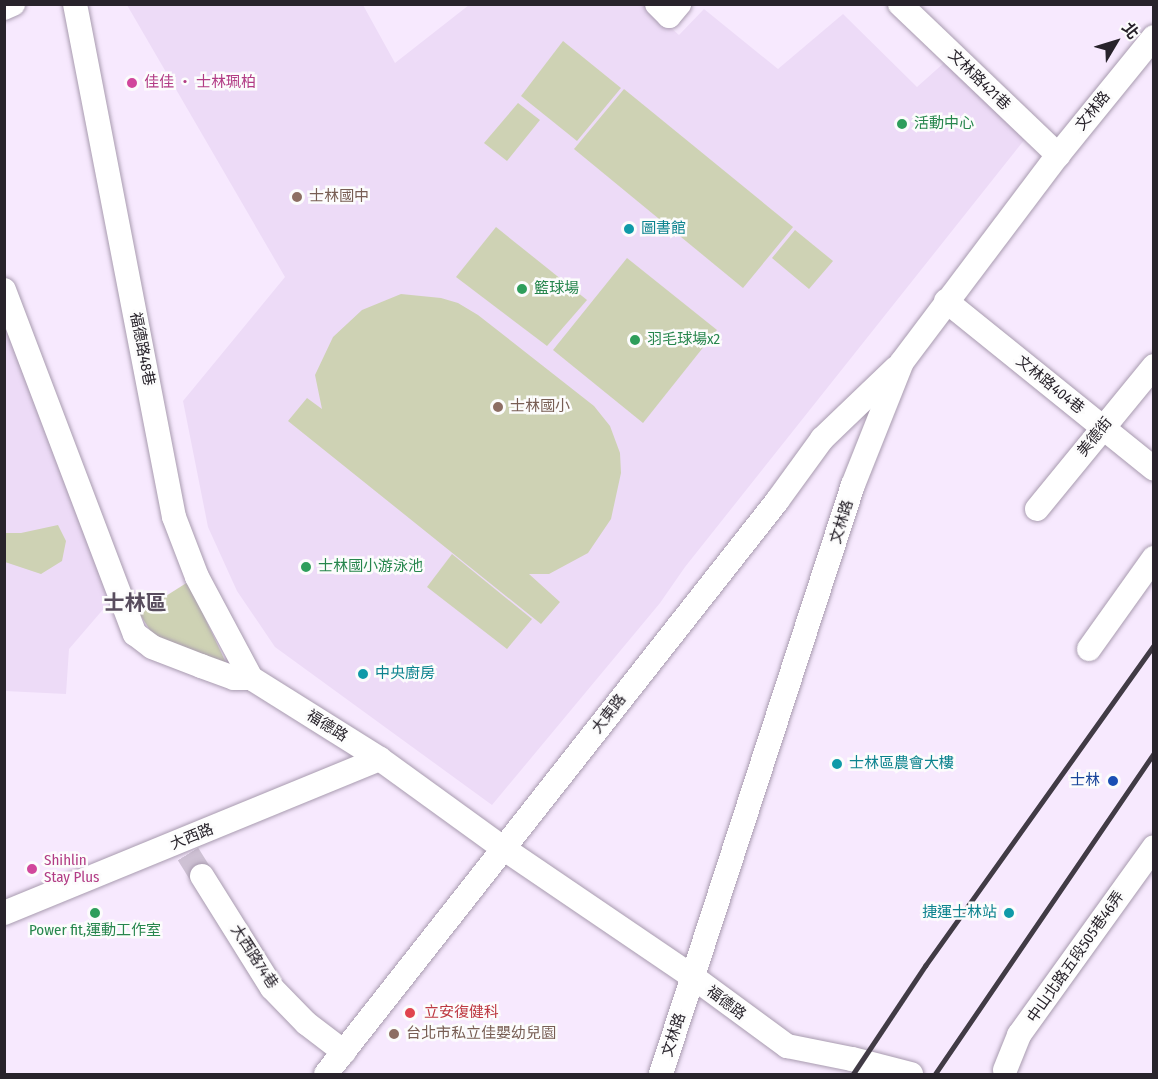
<!DOCTYPE html>
<html>
<head>
<meta charset="utf-8">
<style>
	body { margin:0 }
	#map { position:relative; width:1158px; height:1079px; overflow:hidden; background:#f7e9fe; font-family:"Fira Sans Condensed","Noto Sans TC",sans-serif }
	div>[style] { position:absolute }
	.built>* { inset:0; background:#eddbf7 }
	.green>* { inset:0; background:#ced2b4 }
	.minor-tunnel>* { height:24px; margin-top:-12px; transform-origin:0; background:repeating-linear-gradient(90deg,#cec1d4 0 24px,transparent 0 36px) }
	.roads { filter:drop-shadow(0 0 2px #a89baf) drop-shadow(0 0 2px #a89baf) }
	.minor>* { height:24px; margin:-12px; padding:0 12px; transform-origin:12px; border-radius:12px; background:#fff }
	.rail>* { height:4.5px; margin:-2.25px; padding:0 2.25px; transform-origin:2.25px; border-radius:2.25px; background:#413b45 }
	.dots>* { width:16px; height:16px; translate:-50% -50%; box-sizing:border-box; border:3px solid #fcfcfc; border-radius:50% }
	span { translate:-50% -50%; white-space:nowrap; text-align:center; line-height:1.15; -webkit-text-stroke:5px #fcfcfc; paint-order:stroke }
	.street-label { font-size:15px; color:#28232b }
	.hotel-label { font-size:15px; color:#b23c85 }
	.left { translate:0 -50%; text-align:left }
	.leisure-label { font-size:15px; color:#27864d }
	.education-label { font-size:15px; color:#785e54 }
	.culture-label { font-size:15px; color:#0d838f }
	.right { translate:-100% -50%; text-align:right }
	.transit-label { font-size:15px; color:#164399 }
	.health-label { font-size:15px; color:#be3a42 }
	.district-label { font-size:21px; color:#584d5e; font-weight:700 }
	.frame { position:absolute; inset:0; border:6px solid #28232b; pointer-events:none }
	.north { position:absolute; left:1086px; top:12px; width:60px; height:60px; -webkit-text-stroke:4px #fcfcfc; paint-order:stroke; rotate:52deg; font-size:16px; font-weight:700; line-height:24px; text-align:center; color:#28232b }
	.north::after { content:''; display:block; margin:auto; width:21px; height:27px; background:#28232b; clip-path:polygon(50% 0,100% 100%,50% 72%,0 100%) }
</style>
</head>
<body>
<div id="map">
	<div class="built">
		<i style="clip-path:polygon(127px 5px,363px 5px,395px 63px,469px 5px,645px 5px,679px 35px,704px 9px,778px 69px,843px 14px,917px 87px,945px 62px,1025px 139px,685px 567px,660px 603px,492px 805px,275px 647px,237px 591px,208px 527px,183px 401px,285px 277px)"></i>
		<i style="clip-path:polygon(4px 315px,112px 599px,69px 649px,66px 694px,5px 691px)"></i>
	</div>
	<div class="green">
		<i style="clip-path:polygon(563px 41px,621px 88px,577px 141px,521px 96px)"></i>
		<i style="clip-path:polygon(624px 89px,793px 227px,743px 288px,574px 149px)"></i>
		<i style="clip-path:polygon(518px 103px,540px 120px,507px 161px,484px 143px)"></i>
		<i style="clip-path:polygon(496px 227px,587px 300px,547px 346px,456px 277px)"></i>
		<i style="clip-path:polygon(795px 230px,833px 261px,809px 289px,772px 258px)"></i>
		<i style="clip-path:polygon(627px 258px,717px 330px,643px 423px,553px 350px)"></i>
		<i style="clip-path:polygon(401px 294px,441px 298px,458px 303px,478px 315px,594px 406px,610px 426px,620px 453px,621px 473px,611px 519px,588px 553px,549px 574px,529px 574px,560px 602px,541px 624px,288px 421px,307px 398px,322px 409px,315px 375px,333px 337px,362px 310px)"></i>
		<i style="clip-path:polygon(58px 525px,66px 541px,62px 561px,41px 574px,5px 562px,5px 533px,21px 533px)"></i>
		<i style="clip-path:polygon(452px 554px,532px 619px,507px 649px,427px 587px)"></i>
		<i style="clip-path:polygon(188px 582px,228px 667px,157px 641px,139px 613px)"></i>
	</div>
	<div class="minor-tunnel">
		<i style="left:188px;top:854px;width:26px;rotate:58deg"></i>
	</div>
	<div class="roads">
		<div class="minor">
			<i style="left:75px;top:4px;width:522px;rotate:79.08deg"></i>
			<i style="left:174px;top:517px;width:64px;rotate:69deg"></i>
			<i style="left:197px;top:577px;width:115px;rotate:61.9deg"></i>
			<i style="left:657px;top:4px;width:17px;rotate:45deg"></i>
			<i style="left:669px;top:16px;width:16px;rotate:-50deg"></i>
			<i style="left:900px;top:4px;width:219px;rotate:43.7deg"></i>
			<i style="left:4px;top:8px;width:10px;rotate:-24deg"></i>
			<i style="left:4px;top:290px;width:368px;rotate:69.2deg"></i>
			<i style="left:135px;top:634px;width:21px;rotate:37deg"></i>
			<i style="left:152px;top:647px;width:53px;rotate:21.2deg"></i>
			<i style="left:201px;top:666px;width:35px;rotate:20deg"></i>
			<i style="left:234px;top:678px;width:17px"></i>
			<i style="left:251px;top:678px;width:152px;rotate:32.1deg"></i>
			<i style="left:380px;top:759px;width:152px;rotate:35.9deg"></i>
			<i style="left:503px;top:848px;width:230px;rotate:34.2deg"></i>
			<i style="left:693px;top:977px;width:117px;rotate:36.3deg"></i>
			<i style="left:787px;top:1046px;width:66px;rotate:11.3deg"></i>
			<i style="left:852px;top:1059px;width:61px;rotate:14.3deg"></i>
			<i style="left:946px;top:301px;width:267px;rotate:38.9deg"></i>
			<i style="left:1037px;top:509px;width:185px;rotate:-50.7deg"></i>
			<i style="left:1089px;top:649px;width:112px;rotate:-54.5deg"></i>
			<i style="left:202px;top:876px;width:132px;rotate:58deg"></i>
			<i style="left:272px;top:988px;width:49px;rotate:45.8deg"></i>
			<i style="left:306px;top:1023px;width:48px;rotate:37.3deg"></i>
			<i style="left:4px;top:913px;width:406px;rotate:-22.3deg"></i>
			<i style="left:1005px;top:1070px;width:38px;rotate:-68deg"></i>
			<i style="left:1019px;top:1035px;width:231px;rotate:-54.3deg"></i>
			<i style="left:326px;top:1074px;width:729px;rotate:-51.79deg"></i>
			<i style="left:777px;top:501px;width:77px;rotate:-54deg"></i>
			<i style="left:822px;top:439px;width:103px;rotate:-43.8deg"></i>
			<i style="left:661px;top:1074px;width:620px;rotate:-71.95deg"></i>
			<i style="left:853px;top:485px;width:132px;rotate:-68.3deg"></i>
			<i style="left:902px;top:362px;width:259px;rotate:-53deg"></i>
			<i style="left:1058px;top:155px;width:152px;rotate:-50.9deg"></i>
		</div>
	</div>
	<div class="rail">
		<i style="left:853px;top:1074px;width:130px;rotate:-56.3deg"></i>
		<i style="left:925px;top:966px;width:394px;rotate:-54.5deg"></i>
		<i style="left:935px;top:1074px;width:389px;rotate:-55.7deg"></i>
	</div>
	<div class="dots">
		<i style="left:132px;top:83px;background:#d1479c"></i>
		<i style="left:902px;top:124px;background:#2e9e5b"></i>
		<i style="left:297px;top:197px;background:#8d6e63"></i>
		<i style="left:629px;top:229px;background:#0f9aa8"></i>
		<i style="left:522px;top:289px;background:#2e9e5b"></i>
		<i style="left:635px;top:340px;background:#2e9e5b"></i>
		<i style="left:498px;top:407px;background:#8d6e63"></i>
		<i style="left:306px;top:567px;background:#2e9e5b"></i>
		<i style="left:363px;top:674px;background:#0f9aa8"></i>
		<i style="left:837px;top:764px;background:#0f9aa8"></i>
		<i style="left:1113px;top:781px;background:#1a4fb4"></i>
		<i style="left:32px;top:869px;background:#d1479c"></i>
		<i style="left:95px;top:913px;background:#2e9e5b"></i>
		<i style="left:1009px;top:913px;background:#0f9aa8"></i>
		<i style="left:410px;top:1013px;background:#e0444e"></i>
		<i style="left:394px;top:1034px;background:#8d6e63"></i>
	</div>
	<div class="street-label">
		<span style="left:979px;top:80px;rotate:44deg">文林路421巷</span>
		<span style="left:1093px;top:111px;rotate:-51deg">文林路</span>
		<span style="left:142px;top:349px;rotate:79deg">福德路48巷</span>
		<span style="left:1050px;top:385px;rotate:39deg">文林路404巷</span>
		<span style="left:1095px;top:437px;rotate:-51deg">美德街</span>
		<span style="left:842px;top:522px;rotate:-73deg">文林路</span>
		<span style="left:609px;top:714px;rotate:-52deg">大東路</span>
		<span style="left:327px;top:726px;rotate:32deg">福德路</span>
		<span style="left:192px;top:837px;rotate:-22deg">大西路</span>
		<span style="left:254px;top:957px;rotate:57deg">大西路74巷</span>
		<span style="left:1076px;top:957px;rotate:-55deg">中山北路五段505巷46弄</span>
		<span style="left:726px;top:1003px;rotate:37deg">福德路</span>
		<span style="left:674px;top:1035px;rotate:-72deg">文林路</span>
	</div>
	<div class="hotel-label">
		<span class="left" style="left:144px;top:83px">佳佳 ‧ 士林珮柏</span>
		<span class="left" style="left:44px;top:869px">Shihlin<br>Stay Plus</span>
	</div>
	<div class="leisure-label">
		<span class="left" style="left:914px;top:124px">活動中心</span>
		<span class="left" style="left:534px;top:289px">籃球場</span>
		<span class="left" style="left:647px;top:340px">羽毛球場x2</span>
		<span class="left" style="left:318px;top:567px">士林國小游泳池</span>
		<span style="left:95px;top:931px">Power fit,運動工作室</span>
	</div>
	<div class="education-label">
		<span class="left" style="left:309px;top:197px">士林國中</span>
		<span class="left" style="left:510px;top:407px">士林國小</span>
		<span class="left" style="left:406px;top:1034px">台北市私立佳嬰幼兒園</span>
	</div>
	<div class="culture-label">
		<span class="left" style="left:641px;top:229px">圖書館</span>
		<span class="left" style="left:375px;top:674px">中央廚房</span>
		<span class="left" style="left:849px;top:764px">士林區農會大樓</span>
		<span class="right" style="left:997px;top:913px">捷運士林站</span>
	</div>
	<div class="transit-label">
		<span class="right" style="left:1100px;top:781px">士林</span>
	</div>
	<div class="health-label">
		<span class="left" style="left:424px;top:1013px">立安復健科</span>
	</div>
	<div class="district-label">
		<span style="left:135px;top:603px">士林區</span>
	</div>
	<div class="frame"></div>
	<div class="north">北</div>
</div>
</body>
</html>
